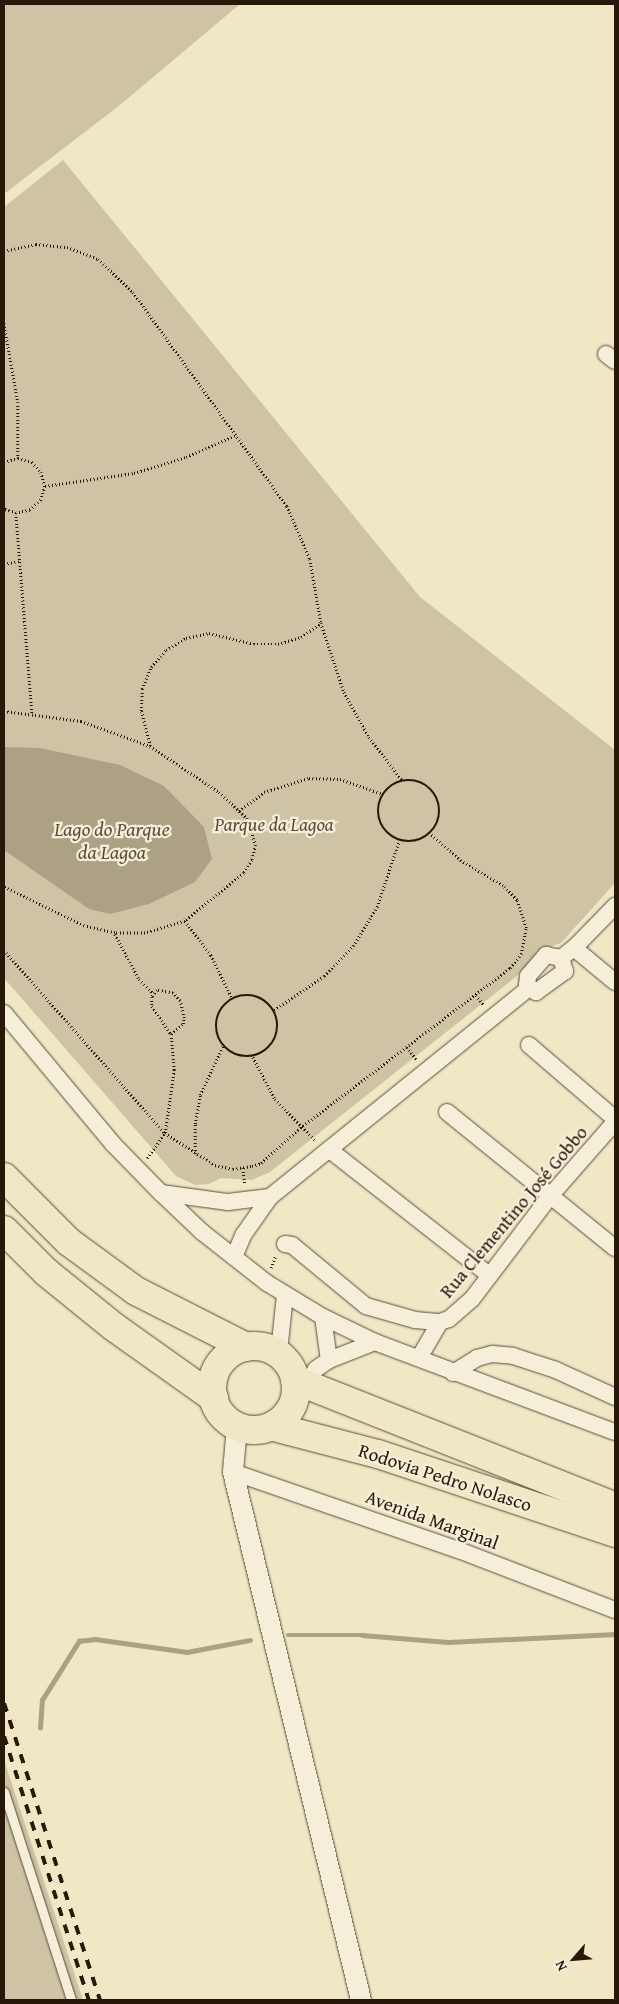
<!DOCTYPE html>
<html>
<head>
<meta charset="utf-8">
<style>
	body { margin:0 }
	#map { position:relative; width:619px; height:2004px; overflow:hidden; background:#f0e7c5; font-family:"Gentium Book Plus",serif }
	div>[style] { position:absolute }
	.green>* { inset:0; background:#cec4a5 }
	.water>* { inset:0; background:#aca185 }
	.stream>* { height:4.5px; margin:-2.25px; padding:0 2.25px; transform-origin:2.25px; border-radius:2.25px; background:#aca185 }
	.path>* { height:2.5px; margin-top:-1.25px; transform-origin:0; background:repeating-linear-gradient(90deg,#28180a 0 1px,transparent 0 3.5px) }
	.path>.ring { margin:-1.25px; padding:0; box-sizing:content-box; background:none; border:2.5px solid #28180a; border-radius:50% }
	.roads { filter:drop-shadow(0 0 1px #5a4c39) drop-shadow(0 0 1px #5a4c39) }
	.service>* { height:9px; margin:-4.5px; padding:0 4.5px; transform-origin:4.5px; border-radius:4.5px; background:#f5efd9 }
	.minor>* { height:16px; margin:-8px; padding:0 8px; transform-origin:8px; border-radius:8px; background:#f5efd9 }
	.tertiary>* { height:20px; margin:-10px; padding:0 10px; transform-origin:10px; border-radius:10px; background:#f5efd9 }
	.trunk>* { height:28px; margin:-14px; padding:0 14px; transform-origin:14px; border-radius:14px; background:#f0e7c5 }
	.trunk>.ring { margin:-14px; padding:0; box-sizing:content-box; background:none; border:28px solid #f0e7c5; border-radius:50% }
	.rail>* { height:4px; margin-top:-2px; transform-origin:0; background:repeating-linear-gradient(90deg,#28180a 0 9px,transparent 0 18px) }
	span { translate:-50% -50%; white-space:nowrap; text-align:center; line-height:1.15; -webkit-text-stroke:4.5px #f5efd9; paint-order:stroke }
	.park-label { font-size:19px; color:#5a4c38; font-style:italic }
	.street-label { font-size:19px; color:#28180a }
	.water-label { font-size:20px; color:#5d4f3b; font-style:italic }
	.frame { position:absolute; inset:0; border:5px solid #28180a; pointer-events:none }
	.north { position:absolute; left:549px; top:1934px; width:50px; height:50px; -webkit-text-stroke:4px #f5efd9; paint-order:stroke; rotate:243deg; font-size:14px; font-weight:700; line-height:20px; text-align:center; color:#28180a }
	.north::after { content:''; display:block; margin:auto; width:18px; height:22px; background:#28180a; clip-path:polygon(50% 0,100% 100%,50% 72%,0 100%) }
</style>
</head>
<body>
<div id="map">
	<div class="green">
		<i style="clip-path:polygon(4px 4px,240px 4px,120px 105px,4px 194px)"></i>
		<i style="clip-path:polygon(63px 160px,420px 597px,615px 750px,615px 883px,561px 943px,538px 951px,522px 972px,270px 1172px,252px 1180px,221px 1178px,209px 1184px,195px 1185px,176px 1176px,4px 978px,4px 207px)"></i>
		<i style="clip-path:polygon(4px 1760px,83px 2000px,4px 2000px)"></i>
	</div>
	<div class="water">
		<i style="clip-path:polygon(4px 747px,40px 748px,120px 765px,164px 786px,204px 827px,212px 859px,195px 882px,149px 904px,110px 914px,89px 909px,4px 850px)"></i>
	</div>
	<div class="stream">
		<i style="left:288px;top:1635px;width:74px"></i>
		<i style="left:362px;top:1635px;width:86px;rotate:4.7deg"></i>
		<i style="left:448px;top:1642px;width:167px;rotate:-2.7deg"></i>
		<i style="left:40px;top:1728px;width:28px;rotate:-86deg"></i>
		<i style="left:42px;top:1700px;width:70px;rotate:-57.9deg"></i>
		<i style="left:79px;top:1641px;width:16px;rotate:-7deg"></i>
		<i style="left:95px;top:1639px;width:93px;rotate:8deg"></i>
		<i style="left:187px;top:1652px;width:64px;rotate:-10.8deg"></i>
	</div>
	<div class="path">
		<i style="left:4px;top:251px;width:33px;rotate:-12deg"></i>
		<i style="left:36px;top:244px;width:31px;rotate:6deg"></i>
		<i style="left:67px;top:247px;width:33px;rotate:21deg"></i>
		<i style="left:98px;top:259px;width:48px;rotate:43.3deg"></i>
		<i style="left:133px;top:292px;width:264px;rotate:54.3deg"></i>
		<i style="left:287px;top:506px;width:58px;rotate:66.5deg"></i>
		<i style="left:310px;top:559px;width:65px;rotate:80.2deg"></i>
		<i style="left:321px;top:623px;width:73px;rotate:71.6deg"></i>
		<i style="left:344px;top:692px;width:51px;rotate:60.9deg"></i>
		<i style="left:369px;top:737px;width:54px;rotate:52.5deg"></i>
		<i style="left:4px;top:323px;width:80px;rotate:80deg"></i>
		<i style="left:18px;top:402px;width:56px;rotate:90deg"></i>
		<i style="left:4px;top:462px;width:15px;rotate:-16deg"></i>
		<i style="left:18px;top:458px;width:15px;rotate:16deg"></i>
		<i style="left:32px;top:462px;width:13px;rotate:48deg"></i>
		<i style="left:41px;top:472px;width:15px;rotate:74deg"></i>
		<i style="left:45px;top:486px;width:15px;rotate:106deg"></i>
		<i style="left:41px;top:500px;width:15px;rotate:138deg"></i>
		<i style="left:30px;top:510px;width:14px;rotate:168deg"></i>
		<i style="left:16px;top:513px;width:13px;rotate:-162deg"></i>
		<i style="left:45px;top:486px;width:90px;rotate:-8.3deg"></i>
		<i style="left:134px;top:473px;width:54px;rotate:-17.1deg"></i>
		<i style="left:186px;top:457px;width:55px;rotate:-23.7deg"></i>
		<i style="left:16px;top:513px;width:201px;rotate:85.4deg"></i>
		<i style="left:4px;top:564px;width:15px;rotate:-11deg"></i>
		<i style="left:4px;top:711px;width:78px;rotate:7.4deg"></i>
		<i style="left:81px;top:721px;width:73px;rotate:19.9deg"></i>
		<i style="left:150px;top:746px;width:83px;rotate:33.7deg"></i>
		<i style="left:219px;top:792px;width:38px;rotate:43deg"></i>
		<i style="left:247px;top:818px;width:28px;rotate:72deg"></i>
		<i style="left:256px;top:845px;width:16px;rotate:105deg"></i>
		<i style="left:252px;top:860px;width:15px;rotate:122deg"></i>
		<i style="left:244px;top:873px;width:76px;rotate:140.9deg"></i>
		<i style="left:185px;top:921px;width:42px;rotate:163.3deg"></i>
		<i style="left:145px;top:933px;width:30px;rotate:180deg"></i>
		<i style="left:115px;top:933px;width:32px;rotate:-167deg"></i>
		<i style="left:84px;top:926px;width:89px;rotate:-154deg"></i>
		<i style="left:150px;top:746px;width:36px;rotate:-104deg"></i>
		<i style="left:141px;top:711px;width:22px;rotate:-87deg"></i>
		<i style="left:142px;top:689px;width:24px;rotate:-68deg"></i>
		<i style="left:151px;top:667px;width:23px;rotate:-49deg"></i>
		<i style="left:166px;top:650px;width:23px;rotate:-31deg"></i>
		<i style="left:186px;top:638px;width:24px;rotate:-12deg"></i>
		<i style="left:209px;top:633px;width:46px;rotate:13.7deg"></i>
		<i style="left:254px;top:644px;width:24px"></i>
		<i style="left:278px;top:644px;width:24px;rotate:-17deg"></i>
		<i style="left:301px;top:637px;width:24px;rotate:-35deg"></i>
		<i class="ring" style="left:378px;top:780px;width:59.5px;height:59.5px"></i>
		<i style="left:239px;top:811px;width:31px;rotate:-37deg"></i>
		<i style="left:264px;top:792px;width:47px;rotate:-17.3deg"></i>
		<i style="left:309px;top:778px;width:31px;rotate:2deg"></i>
		<i style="left:340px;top:779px;width:46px;rotate:19.2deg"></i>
		<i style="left:185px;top:921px;width:43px;rotate:52.6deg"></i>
		<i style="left:211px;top:955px;width:48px;rotate:64deg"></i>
		<i style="left:115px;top:934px;width:51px;rotate:61.9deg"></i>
		<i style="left:139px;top:979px;width:20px;rotate:45deg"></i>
		<i style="left:4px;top:950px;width:244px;rotate:48.7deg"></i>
		<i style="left:165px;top:1133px;width:59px;rotate:32.6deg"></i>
		<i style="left:215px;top:1165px;width:18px;rotate:13deg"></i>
		<i style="left:233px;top:1169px;width:19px;rotate:-9deg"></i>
		<i style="left:252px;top:1166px;width:9px;rotate:-18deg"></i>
		<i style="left:261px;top:1163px;width:52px;rotate:-41.9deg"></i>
		<i style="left:300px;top:1128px;width:264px;rotate:-37.3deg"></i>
		<i style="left:510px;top:968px;width:18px;rotate:-52deg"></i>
		<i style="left:521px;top:954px;width:26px;rotate:-79deg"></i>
		<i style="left:526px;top:928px;width:29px;rotate:-108deg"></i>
		<i style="left:517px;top:900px;width:20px;rotate:-135deg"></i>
		<i style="left:503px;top:886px;width:49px;rotate:-149.2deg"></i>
		<i style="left:461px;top:861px;width:41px;rotate:-138.9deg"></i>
		<i class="ring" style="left:216px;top:995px;width:59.5px;height:59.5px"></i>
		<i style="left:476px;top:995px;width:13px;rotate:51deg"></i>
		<i style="left:274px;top:1010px;width:60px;rotate:-34.2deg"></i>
		<i style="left:324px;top:976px;width:42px;rotate:-46deg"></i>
		<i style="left:353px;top:946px;width:46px;rotate:-58.4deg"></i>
		<i style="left:377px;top:907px;width:70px;rotate:-71.6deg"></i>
		<i style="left:407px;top:1047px;width:16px;rotate:52deg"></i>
		<i style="left:253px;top:1057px;width:47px;rotate:62.4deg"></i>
		<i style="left:275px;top:1099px;width:57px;rotate:45.7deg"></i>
		<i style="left:195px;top:1154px;width:30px;rotate:-90deg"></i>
		<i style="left:195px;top:1124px;width:29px;rotate:-80deg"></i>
		<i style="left:200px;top:1095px;width:54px;rotate:-64.9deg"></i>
		<i style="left:147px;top:1158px;width:31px;rotate:-54deg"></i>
		<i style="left:165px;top:1133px;width:64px;rotate:-81.9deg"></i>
		<i style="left:174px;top:1070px;width:36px;rotate:-95deg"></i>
		<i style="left:171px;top:1034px;width:16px;rotate:-40deg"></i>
		<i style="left:183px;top:1024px;width:6px;rotate:-81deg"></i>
		<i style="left:184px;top:1018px;width:17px;rotate:-103deg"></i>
		<i style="left:180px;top:1001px;width:11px;rotate:-131deg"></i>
		<i style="left:173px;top:993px;width:16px;rotate:-169deg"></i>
		<i style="left:157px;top:990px;width:9px;rotate:126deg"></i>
		<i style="left:152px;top:997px;width:9px;rotate:90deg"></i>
		<i style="left:152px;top:1006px;width:34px;rotate:56deg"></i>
		<i style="left:243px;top:1168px;width:16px;rotate:83deg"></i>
		<i style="left:271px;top:1268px;width:12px;rotate:-70deg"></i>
	</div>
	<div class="roads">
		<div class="service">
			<i style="left:4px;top:1792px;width:219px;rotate:72.1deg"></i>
		</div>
		<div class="minor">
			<i style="left:606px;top:354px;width:11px;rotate:38deg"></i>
			<i style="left:574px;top:948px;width:53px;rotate:39.7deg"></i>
			<i style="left:546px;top:955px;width:15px;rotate:11deg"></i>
			<i style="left:561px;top:958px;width:14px;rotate:73deg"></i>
			<i style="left:565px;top:971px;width:36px;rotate:144deg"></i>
			<i style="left:536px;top:992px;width:11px;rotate:-142deg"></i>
			<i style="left:527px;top:985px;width:9px;rotate:-84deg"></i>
			<i style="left:528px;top:976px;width:28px;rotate:-49deg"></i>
			<i style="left:561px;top:958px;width:16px;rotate:-38deg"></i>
			<i style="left:574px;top:948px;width:59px;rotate:-45.7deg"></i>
			<i style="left:4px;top:1013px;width:170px;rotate:50.2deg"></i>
			<i style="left:113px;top:1144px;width:69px;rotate:45.6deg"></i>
			<i style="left:161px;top:1193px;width:57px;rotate:43.6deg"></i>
			<i style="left:202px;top:1232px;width:83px;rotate:38.1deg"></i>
			<i style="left:267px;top:1283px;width:66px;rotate:31.3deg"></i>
			<i style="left:323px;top:1317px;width:58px;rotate:25.7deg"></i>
			<i style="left:375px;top:1342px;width:256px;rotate:20.6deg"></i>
			<i style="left:529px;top:1045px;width:113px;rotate:40.7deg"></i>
			<i style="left:447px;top:1112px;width:216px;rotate:39deg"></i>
			<i style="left:331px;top:1151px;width:201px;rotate:38.1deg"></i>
			<i style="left:161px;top:1193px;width:68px;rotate:7.7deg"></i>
			<i style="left:228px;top:1202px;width:42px;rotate:-6.8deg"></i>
			<i style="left:285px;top:1244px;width:7px;rotate:8deg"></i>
			<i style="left:292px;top:1245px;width:96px;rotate:39.5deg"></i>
			<i style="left:366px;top:1306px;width:51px;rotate:15.9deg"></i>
			<i style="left:415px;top:1320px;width:25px;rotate:5deg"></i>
			<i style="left:440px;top:1322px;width:9px;rotate:-18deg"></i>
			<i style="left:449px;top:1319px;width:30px;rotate:-41deg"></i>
			<i style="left:472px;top:1299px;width:131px;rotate:-52.8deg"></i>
			<i style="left:551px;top:1195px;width:97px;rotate:-48.8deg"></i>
			<i style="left:234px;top:1257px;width:25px;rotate:-67deg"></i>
			<i style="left:244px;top:1234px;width:45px;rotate:-54.9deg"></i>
			<i style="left:270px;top:1197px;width:333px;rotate:-38.9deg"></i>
			<i style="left:323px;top:1317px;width:43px;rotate:82.1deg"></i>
			<i style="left:279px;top:1352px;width:57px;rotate:-84deg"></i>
			<i style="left:419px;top:1358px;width:42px;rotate:-59.7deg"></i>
			<i style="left:453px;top:1373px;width:28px;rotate:-32deg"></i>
			<i style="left:477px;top:1358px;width:16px;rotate:-15deg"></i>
			<i style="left:492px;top:1354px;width:21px;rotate:5deg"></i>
			<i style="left:513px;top:1356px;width:45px;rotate:18deg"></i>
			<i style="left:556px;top:1370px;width:65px;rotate:24.6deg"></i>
			<i style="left:307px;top:1384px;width:17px;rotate:-59deg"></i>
			<i style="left:316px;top:1369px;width:16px;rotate:-35deg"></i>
			<i style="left:329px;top:1360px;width:49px;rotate:-21.4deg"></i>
			<i style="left:233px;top:1472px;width:241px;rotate:19.1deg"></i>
			<i style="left:461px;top:1551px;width:165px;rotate:21deg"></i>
		</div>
		<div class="tertiary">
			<i style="left:237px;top:1426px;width:46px;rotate:95deg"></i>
			<i style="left:233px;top:1472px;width:543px;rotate:76.37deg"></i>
		</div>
		<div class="trunk">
			<i style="left:4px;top:1177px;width:92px;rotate:45deg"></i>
			<i style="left:69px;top:1242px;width:83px;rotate:36.2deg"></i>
			<i style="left:136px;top:1291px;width:123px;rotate:27deg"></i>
			<i style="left:4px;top:1230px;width:59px;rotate:45deg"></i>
			<i style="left:46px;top:1272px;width:87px;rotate:39deg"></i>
			<i style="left:114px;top:1327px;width:123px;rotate:35.4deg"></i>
			<i class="ring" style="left:212px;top:1346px;width:56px;height:56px"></i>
			<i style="left:295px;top:1380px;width:344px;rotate:21.6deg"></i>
			<i style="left:274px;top:1427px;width:107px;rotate:14.6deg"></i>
			<i style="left:378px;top:1454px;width:250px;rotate:18.4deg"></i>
		</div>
	</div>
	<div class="rail">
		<i style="left:4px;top:1703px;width:312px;rotate:72.1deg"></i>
		<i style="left:4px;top:1736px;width:277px;rotate:72.2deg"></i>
	</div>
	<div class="park-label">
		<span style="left:274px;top:825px">Parque da Lagoa</span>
	</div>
	<div class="street-label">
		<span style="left:514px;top:1212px;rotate:-50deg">Rua Clementino José Gobbo</span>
		<span style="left:445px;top:1478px;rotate:18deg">Rodovia Pedro Nolasco</span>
		<span style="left:432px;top:1520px;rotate:20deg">Avenida Marginal</span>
	</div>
	<div class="water-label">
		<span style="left:112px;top:840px">Lago do Parque<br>da Lagoa</span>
	</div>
	<div class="frame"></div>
	<div class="north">N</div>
</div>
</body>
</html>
